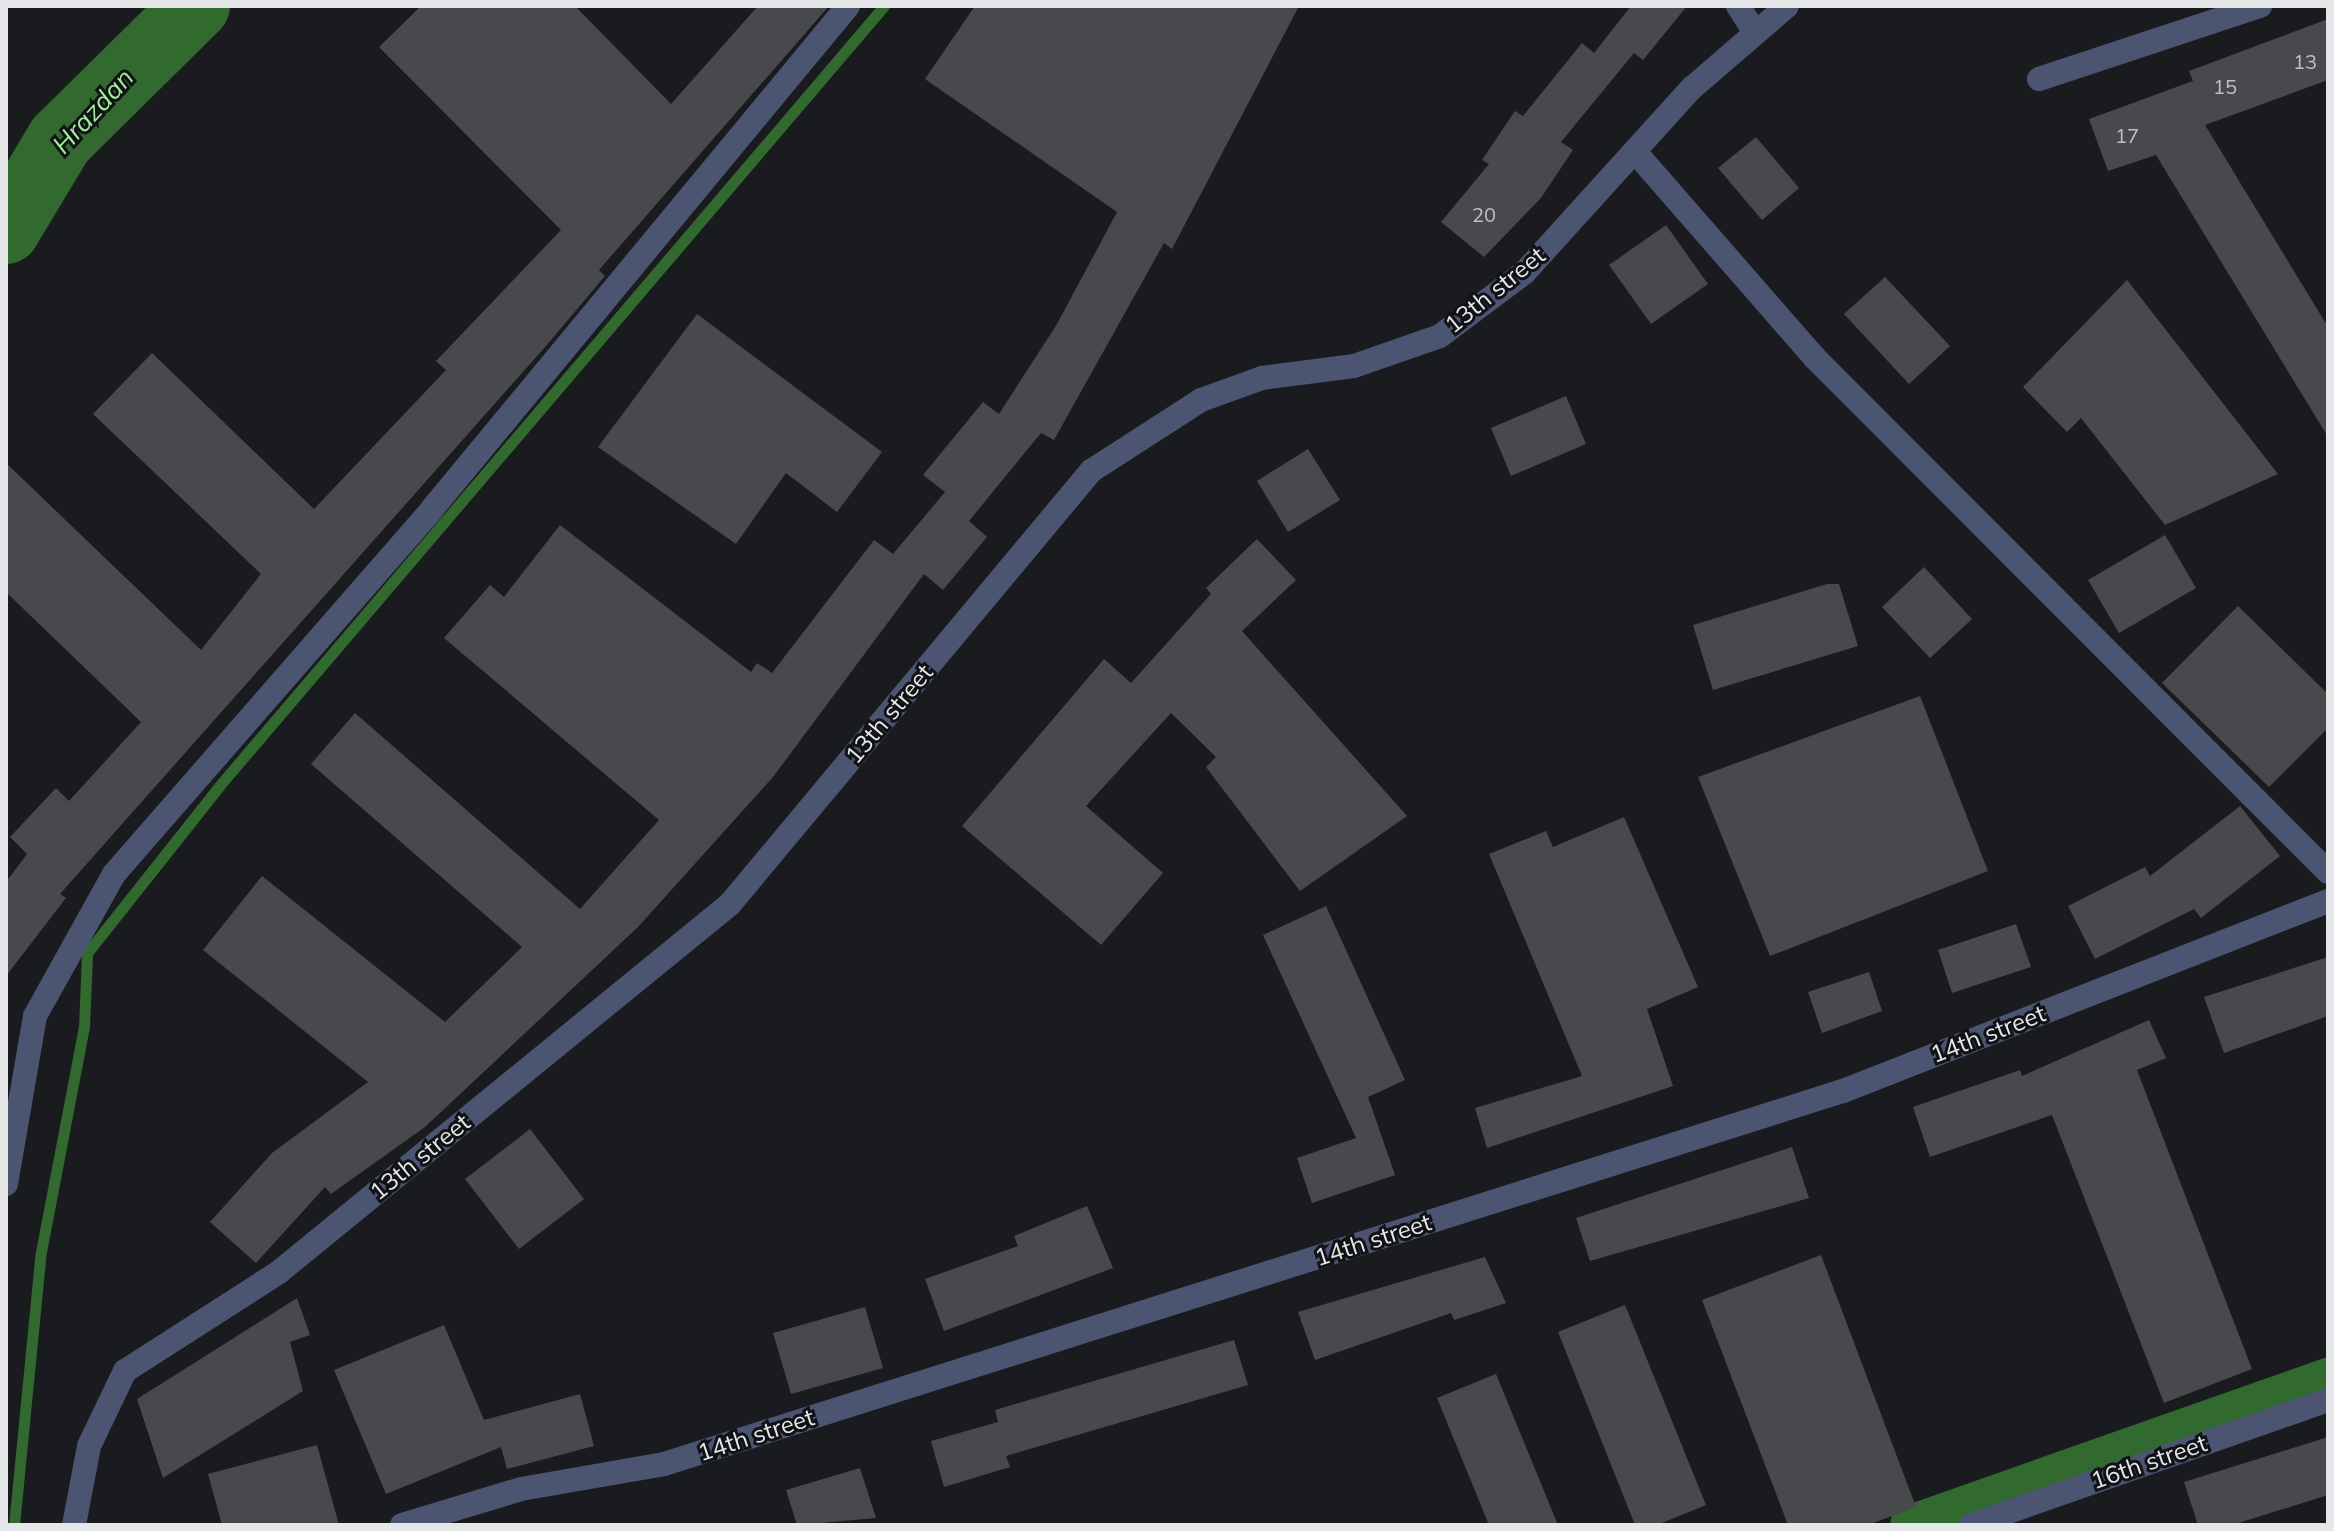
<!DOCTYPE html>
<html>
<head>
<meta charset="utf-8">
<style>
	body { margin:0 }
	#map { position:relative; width:2334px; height:1531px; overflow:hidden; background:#1a1b1e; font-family:Mulish,sans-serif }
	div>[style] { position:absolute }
	.stream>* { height:11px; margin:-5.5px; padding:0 5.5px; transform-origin:5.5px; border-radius:5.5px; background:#32692e }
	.canal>* { height:40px; margin:-20px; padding:0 20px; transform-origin:20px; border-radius:20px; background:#32692e }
	.river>* { height:68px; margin:-34px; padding:0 34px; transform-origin:34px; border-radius:34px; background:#32692e }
	.building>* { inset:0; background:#48494d }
	.minor>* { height:24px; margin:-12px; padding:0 12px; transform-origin:12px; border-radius:12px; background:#4b5471 }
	span { translate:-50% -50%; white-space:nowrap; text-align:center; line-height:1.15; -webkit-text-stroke:6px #111215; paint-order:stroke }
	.number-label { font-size:20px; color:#bec0c2 }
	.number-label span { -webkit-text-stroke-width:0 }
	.street-label { font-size:24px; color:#e6e7e9 }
	.water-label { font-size:26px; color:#9fed98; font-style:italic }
	.frame { position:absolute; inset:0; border:8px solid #e6e7e9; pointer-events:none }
</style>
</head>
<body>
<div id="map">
	<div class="stream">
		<i style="left:14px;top:1525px;width:274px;rotate:-84.4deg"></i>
		<i style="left:41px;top:1252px;width:230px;rotate:-79.2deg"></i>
		<i style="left:84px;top:1026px;width:73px;rotate:-87.6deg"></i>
		<i style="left:87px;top:953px;width:214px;rotate:-51.6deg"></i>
		<i style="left:220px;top:785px;width:1024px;rotate:-49.56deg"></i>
	</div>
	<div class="canal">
		<i style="left:1910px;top:1525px;width:443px;rotate:-19.4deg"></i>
	</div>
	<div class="river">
		<i style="left:6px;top:230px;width:105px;rotate:-59deg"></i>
		<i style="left:60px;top:140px;width:191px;rotate:-44.6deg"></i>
	</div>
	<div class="building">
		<i style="clip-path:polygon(421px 6px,575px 6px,671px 104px,758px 6px,829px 6px,599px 270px,605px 276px,546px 346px,60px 894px,66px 898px,6px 976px,6px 882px,27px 854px,10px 837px,56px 788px,69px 801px,141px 722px,6px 592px,6px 463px,201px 650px,261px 574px,93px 414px,152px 353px,314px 509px,446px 370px,436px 361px,561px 230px,379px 47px)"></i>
		<i style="clip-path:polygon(975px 6px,1299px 6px,1172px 249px,1164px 243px,1054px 440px,1041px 433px,969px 521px,987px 537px,943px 590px,924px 574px,773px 777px,638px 927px,425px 1127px,331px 1194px,325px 1187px,256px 1263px,210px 1222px,272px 1153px,368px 1082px,203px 950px,262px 876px,445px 1022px,522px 947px,311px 764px,355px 713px,580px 909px,659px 820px,444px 638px,490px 585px,504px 597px,560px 525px,751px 672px,757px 663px,772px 673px,874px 540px,893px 554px,945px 492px,923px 475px,983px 402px,999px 414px,1057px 324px,1117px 212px,925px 79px)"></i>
		<i style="clip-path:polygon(1631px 6px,1687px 6px,1643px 60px,1634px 53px,1561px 142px,1573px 150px,1541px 198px,1484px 257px,1441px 222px,1489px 164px,1482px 160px,1515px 111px,1523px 116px,1582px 43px,1594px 53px)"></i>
		<i style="clip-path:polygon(2328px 19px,2328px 80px,2205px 125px,2328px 327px,2328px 437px,2156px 155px,2108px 171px,2089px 119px,2193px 81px,2189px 71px)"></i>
		<i style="clip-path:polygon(1756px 137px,1799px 188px,1762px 220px,1718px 168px)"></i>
		<i style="clip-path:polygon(1666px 225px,1708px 284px,1651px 324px,1609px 265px)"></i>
		<i style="clip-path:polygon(1885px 277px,1950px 346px,1909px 384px,1844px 314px)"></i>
		<i style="clip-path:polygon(2127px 280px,2278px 474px,2165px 525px,2081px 418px,2067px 432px,2023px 387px)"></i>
		<i style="clip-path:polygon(697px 314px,882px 452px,837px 512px,786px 473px,736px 544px,598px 447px)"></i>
		<i style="clip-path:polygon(1566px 396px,1586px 444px,1511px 476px,1491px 428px)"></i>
		<i style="clip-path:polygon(1308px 449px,1340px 500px,1288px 532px,1257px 481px)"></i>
		<i style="clip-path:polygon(2165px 535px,2196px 588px,2119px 633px,2088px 580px)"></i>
		<i style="clip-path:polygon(1257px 539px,1296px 580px,1242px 631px,1407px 816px,1300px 891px,1206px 767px,1216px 757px,1171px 713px,1086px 806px,1163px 873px,1101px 945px,962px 826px,1104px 659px,1131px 683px,1211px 594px,1206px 588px)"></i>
		<i style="clip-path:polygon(1924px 567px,1972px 619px,1930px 658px,1882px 607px)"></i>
		<i style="clip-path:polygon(1827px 584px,1839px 584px,1858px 646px,1713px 690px,1693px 625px)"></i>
		<i style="clip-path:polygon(2238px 606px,2328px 694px,2328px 728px,2269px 787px,2162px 683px)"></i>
		<i style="clip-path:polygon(1920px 696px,1988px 871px,1770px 956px,1698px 777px)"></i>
		<i style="clip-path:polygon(2240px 806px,2280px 856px,2201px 918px,2194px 909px,2095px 959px,2068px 906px,2145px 867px,2150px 876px)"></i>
		<i style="clip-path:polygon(1624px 817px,1698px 987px,1647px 1009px,1673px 1086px,1487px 1148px,1475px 1108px,1582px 1076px,1489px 854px,1546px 831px,1553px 847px)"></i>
		<i style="clip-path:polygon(1326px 906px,1405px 1080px,1368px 1097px,1395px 1175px,1312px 1203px,1297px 1158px,1356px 1138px,1263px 935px)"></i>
		<i style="clip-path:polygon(2016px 924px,2031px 967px,1952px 993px,1938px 950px)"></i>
		<i style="clip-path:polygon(2328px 957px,2328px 1016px,2224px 1053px,2204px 997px)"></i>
		<i style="clip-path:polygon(1869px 972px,1882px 1011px,1822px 1033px,1808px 992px)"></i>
		<i style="clip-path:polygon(2149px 1020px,2166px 1058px,2137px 1070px,2252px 1369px,2164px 1403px,2052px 1115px,1930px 1157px,1913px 1107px,2020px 1070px,2022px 1076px)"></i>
		<i style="clip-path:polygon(530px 1129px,584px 1199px,519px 1249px,465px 1179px)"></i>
		<i style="clip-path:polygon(1792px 1147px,1809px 1198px,1590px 1261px,1576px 1218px)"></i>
		<i style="clip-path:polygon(1087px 1206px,1113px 1268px,944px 1331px,925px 1279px,1018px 1246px,1014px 1236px)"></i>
		<i style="clip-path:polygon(1821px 1255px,1916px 1507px,1868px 1525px,1788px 1525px,1702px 1300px)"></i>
		<i style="clip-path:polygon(1485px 1257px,1506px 1303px,1454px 1320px,1451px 1313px,1315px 1360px,1298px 1312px)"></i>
		<i style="clip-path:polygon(297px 1298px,310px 1335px,290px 1342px,303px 1391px,163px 1478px,137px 1399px)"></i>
		<i style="clip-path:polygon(1625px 1305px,1706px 1505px,1657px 1525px,1635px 1525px,1558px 1332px)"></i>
		<i style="clip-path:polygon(865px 1307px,883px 1368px,791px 1394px,773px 1333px)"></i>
		<i style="clip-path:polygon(444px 1325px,484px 1420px,580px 1394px,594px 1446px,507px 1469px,501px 1447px,386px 1494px,334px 1370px)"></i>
		<i style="clip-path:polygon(1234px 1340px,1248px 1385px,1006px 1456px,1010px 1467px,944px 1487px,931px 1441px,998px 1422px,995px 1410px)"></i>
		<i style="clip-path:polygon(1496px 1374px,1558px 1525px,1489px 1525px,1437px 1398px)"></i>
		<i style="clip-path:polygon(2328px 1437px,2328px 1495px,2232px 1525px,2198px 1525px,2184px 1482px)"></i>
		<i style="clip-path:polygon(317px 1445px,339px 1525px,222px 1525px,208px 1474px)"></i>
		<i style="clip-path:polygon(860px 1468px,876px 1518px,797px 1525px,786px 1490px)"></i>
	</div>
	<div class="minor">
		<i style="left:1738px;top:6px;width:27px;rotate:57deg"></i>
		<i style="left:2039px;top:79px;width:233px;rotate:-18.3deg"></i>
		<i style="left:1637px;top:154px;width:271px;rotate:48.9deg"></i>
		<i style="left:1815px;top:358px;width:726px;rotate:45.06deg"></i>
		<i style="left:6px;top:1184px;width:170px;rotate:-80.2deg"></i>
		<i style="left:35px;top:1016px;width:162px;rotate:-60.9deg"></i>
		<i style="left:114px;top:874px;width:484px;rotate:-48.9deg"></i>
		<i style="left:432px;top:509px;width:653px;rotate:-50.41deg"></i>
		<i style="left:74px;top:1525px;width:80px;rotate:-79.2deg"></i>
		<i style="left:89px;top:1446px;width:83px;rotate:-64.4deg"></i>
		<i style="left:125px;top:1371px;width:183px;rotate:-32.7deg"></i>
		<i style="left:279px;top:1272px;width:582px;rotate:-39.21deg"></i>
		<i style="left:730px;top:904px;width:564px;rotate:-50.18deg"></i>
		<i style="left:1091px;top:471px;width:131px;rotate:-32.8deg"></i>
		<i style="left:1201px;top:400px;width:65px;rotate:-19.8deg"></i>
		<i style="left:1262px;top:378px;width:93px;rotate:-7.4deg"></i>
		<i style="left:1354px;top:366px;width:91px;rotate:-19.2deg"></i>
		<i style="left:1440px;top:336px;width:105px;rotate:-36.9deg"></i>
		<i style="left:1524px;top:273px;width:250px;rotate:-47.8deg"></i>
		<i style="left:1692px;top:88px;width:125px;rotate:-40.8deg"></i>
		<i style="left:402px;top:1525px;width:124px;rotate:-16.8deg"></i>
		<i style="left:521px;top:1489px;width:145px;rotate:-9.9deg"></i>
		<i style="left:664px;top:1464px;width:1237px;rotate:-17.56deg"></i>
		<i style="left:1843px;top:1091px;width:521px;rotate:-21.39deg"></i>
		<i style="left:1971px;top:1525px;width:378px;rotate:-19.3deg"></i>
	</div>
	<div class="number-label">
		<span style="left:2305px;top:61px">13</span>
		<span style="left:2225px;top:86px">15</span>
		<span style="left:2127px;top:135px">17</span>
		<span style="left:1484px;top:214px">20</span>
	</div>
	<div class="street-label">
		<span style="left:1495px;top:290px;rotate:-39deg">13th street</span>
		<span style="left:889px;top:714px;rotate:-50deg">13th street</span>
		<span style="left:1988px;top:1034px;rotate:-21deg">14th street</span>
		<span style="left:420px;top:1157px;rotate:-39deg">13th street</span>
		<span style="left:1373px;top:1240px;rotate:-18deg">14th street</span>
		<span style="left:756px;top:1435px;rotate:-18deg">14th street</span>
		<span style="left:2149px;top:1462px;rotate:-19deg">16th street</span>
	</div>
	<div class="water-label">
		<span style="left:93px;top:111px;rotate:-47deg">Hrazdan</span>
	</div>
	<div class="frame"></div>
</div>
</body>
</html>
